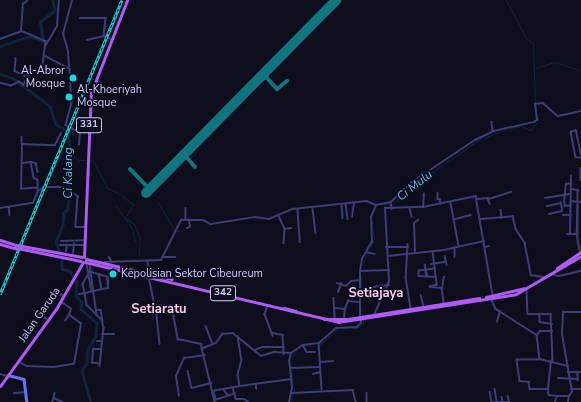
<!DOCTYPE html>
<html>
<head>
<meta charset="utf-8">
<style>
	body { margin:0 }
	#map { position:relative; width:581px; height:402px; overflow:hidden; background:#0e0d1b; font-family:"Nunito Sans",sans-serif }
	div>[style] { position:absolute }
	.stream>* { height:1px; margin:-0.5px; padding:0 0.5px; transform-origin:0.5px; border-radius:0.5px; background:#0f243d }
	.river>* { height:2.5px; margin:-1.25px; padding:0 1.25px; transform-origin:1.25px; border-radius:1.25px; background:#0f243d }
	.taxiway>* { height:4px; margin:-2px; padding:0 2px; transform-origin:2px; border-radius:2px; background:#10757e }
	.runway>* { height:10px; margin:-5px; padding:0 5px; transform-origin:5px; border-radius:5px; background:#10757e }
	.street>* { height:1.5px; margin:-0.75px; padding:0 0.75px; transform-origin:0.75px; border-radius:0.75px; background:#3b3e77 }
	.secondary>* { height:2.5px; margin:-1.25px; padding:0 1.25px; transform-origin:1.25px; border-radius:1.25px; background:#6971f4 }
	.primary>* { height:3px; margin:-1.5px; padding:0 1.5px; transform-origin:1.5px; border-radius:1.5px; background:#ad5bf3 }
	.rail>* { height:2.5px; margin-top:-1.25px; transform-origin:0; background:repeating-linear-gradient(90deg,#0e0d1b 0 3px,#11dde1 0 6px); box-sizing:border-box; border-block:1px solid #11dde1 }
	.primary-bridge>* { height:3px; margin:-1.5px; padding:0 1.5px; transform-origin:1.5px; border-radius:1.5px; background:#ad5bf3 }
	.dots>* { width:11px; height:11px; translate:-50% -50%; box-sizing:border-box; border:2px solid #0e0d1b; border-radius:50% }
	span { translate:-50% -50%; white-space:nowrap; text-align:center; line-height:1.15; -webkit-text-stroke:3.5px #0e0d1b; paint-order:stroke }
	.shield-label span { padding:1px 3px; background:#0e0d1b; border:1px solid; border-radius:3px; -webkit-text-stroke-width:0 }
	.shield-label { font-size:10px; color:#cdcbfb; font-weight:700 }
	.poi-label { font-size:11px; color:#cdcbfb }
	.right { translate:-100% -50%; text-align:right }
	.left { translate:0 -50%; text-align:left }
	.street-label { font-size:11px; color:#cdcbfb }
	.water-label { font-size:12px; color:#61bbf3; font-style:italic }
	.quarter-label { font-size:13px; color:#fbcdee; font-weight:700 }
</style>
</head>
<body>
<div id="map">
	<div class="stream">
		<i style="left:506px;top:0;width:43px;rotate:62.2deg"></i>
		<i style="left:526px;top:38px;width:9px;rotate:36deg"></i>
		<i style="left:533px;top:43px;width:61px;rotate:88.1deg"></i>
		<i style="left:536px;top:68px;width:20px;rotate:-18deg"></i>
		<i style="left:555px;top:62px;width:28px;rotate:19deg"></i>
		<i style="left:510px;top:128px;width:11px;rotate:-10deg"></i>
		<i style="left:521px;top:126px;width:10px;rotate:24deg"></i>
		<i style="left:530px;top:130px;width:12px;rotate:-48deg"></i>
		<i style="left:538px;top:121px;width:7px;rotate:-98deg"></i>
		<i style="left:69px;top:154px;width:12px;rotate:31deg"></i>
		<i style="left:79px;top:160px;width:7px"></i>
		<i style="left:90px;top:159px;width:5px;rotate:37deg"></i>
		<i style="left:94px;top:162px;width:29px;rotate:63deg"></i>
		<i style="left:107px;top:188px;width:14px;rotate:25deg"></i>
		<i style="left:122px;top:196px;width:14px;rotate:36deg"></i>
		<i style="left:133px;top:204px;width:16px;rotate:120deg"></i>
		<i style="left:125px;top:218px;width:11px;rotate:34deg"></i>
		<i style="left:134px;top:224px;width:15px;rotate:67deg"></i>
		<i style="left:140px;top:238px;width:16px;rotate:94deg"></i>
		<i style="left:158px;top:203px;width:29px;rotate:59deg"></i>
		<i style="left:382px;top:204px;width:11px"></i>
		<i style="left:393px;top:204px;width:22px;rotate:-43deg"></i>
		<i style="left:409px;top:189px;width:85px;rotate:-35.4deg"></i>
		<i style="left:478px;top:140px;width:31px;rotate:-21deg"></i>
		<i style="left:116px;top:206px;width:28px;rotate:55deg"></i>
		<i style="left:132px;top:229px;width:12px;rotate:76deg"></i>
		<i style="left:174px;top:231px;width:11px;rotate:-5deg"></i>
		<i style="left:362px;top:265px;width:29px;rotate:-65deg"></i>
		<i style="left:374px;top:239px;width:17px;rotate:-97deg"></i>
		<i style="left:361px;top:289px;width:13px;rotate:-90deg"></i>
		<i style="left:361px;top:308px;width:8px;rotate:83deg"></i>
		<i style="left:342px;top:328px;width:15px"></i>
		<i style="left:357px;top:328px;width:7px;rotate:-34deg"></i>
		<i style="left:363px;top:324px;width:4px;rotate:-90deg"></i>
		<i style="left:320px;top:344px;width:23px;rotate:-41deg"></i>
		<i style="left:291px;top:357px;width:9px;rotate:-49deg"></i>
		<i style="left:290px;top:402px;width:13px;rotate:-72deg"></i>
		<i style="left:294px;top:390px;width:30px;rotate:-98deg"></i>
	</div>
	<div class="river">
		<i style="left:0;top:46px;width:33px;rotate:-18deg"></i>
		<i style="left:31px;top:36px;width:13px;rotate:23deg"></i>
		<i style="left:43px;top:41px;width:19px;rotate:-99deg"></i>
		<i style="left:40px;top:22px;width:19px;rotate:-39deg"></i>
		<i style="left:55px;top:10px;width:10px;rotate:-107deg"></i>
		<i style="left:0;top:74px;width:14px;rotate:17deg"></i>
		<i style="left:13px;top:78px;width:46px;rotate:37.1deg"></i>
		<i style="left:50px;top:106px;width:19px;rotate:72deg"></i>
		<i style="left:56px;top:124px;width:15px;rotate:32deg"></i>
		<i style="left:69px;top:132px;width:58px;rotate:89deg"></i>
		<i style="left:70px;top:190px;width:19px;rotate:96deg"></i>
		<i style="left:68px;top:209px;width:6px;rotate:135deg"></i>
		<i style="left:64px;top:213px;width:12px;rotate:95deg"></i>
		<i style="left:63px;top:225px;width:18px;rotate:112deg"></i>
		<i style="left:56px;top:242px;width:15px;rotate:67deg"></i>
		<i style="left:62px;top:256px;width:13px;rotate:90deg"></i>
		<i style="left:62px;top:269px;width:8px;rotate:14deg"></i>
		<i style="left:70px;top:271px;width:13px;rotate:58deg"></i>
		<i style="left:77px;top:282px;width:14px;rotate:94deg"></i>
		<i style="left:76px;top:296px;width:8px;rotate:45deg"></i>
		<i style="left:82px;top:302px;width:7px;rotate:98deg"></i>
		<i style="left:81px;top:309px;width:21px;rotate:41deg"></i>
		<i style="left:97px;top:323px;width:13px;rotate:94deg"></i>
		<i style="left:96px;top:336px;width:16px;rotate:120deg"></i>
		<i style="left:88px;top:350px;width:13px;rotate:94deg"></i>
		<i style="left:87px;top:363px;width:9px;rotate:122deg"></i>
		<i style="left:82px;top:371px;width:32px;rotate:74deg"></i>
	</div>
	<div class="taxiway">
		<i style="left:266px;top:70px;width:8px;rotate:83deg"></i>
		<i style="left:267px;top:78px;width:15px;rotate:48deg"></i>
		<i style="left:277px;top:89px;width:13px;rotate:-39deg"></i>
		<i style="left:259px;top:78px;width:8px"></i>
		<i style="left:184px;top:154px;width:17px;rotate:50deg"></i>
		<i style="left:130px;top:169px;width:28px;rotate:46deg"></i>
	</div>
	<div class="runway">
		<i style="left:146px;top:193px;width:271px;rotate:-45.4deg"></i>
	</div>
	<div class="street">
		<i style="left:80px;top:18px;width:26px"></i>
		<i style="left:106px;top:18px;width:18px;rotate:96deg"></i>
		<i style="left:104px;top:36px;width:8px;rotate:23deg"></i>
		<i style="left:21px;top:31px;width:27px;rotate:-86deg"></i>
		<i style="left:23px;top:4px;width:5px;rotate:-37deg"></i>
		<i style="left:0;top:39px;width:23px;rotate:-20deg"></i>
		<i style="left:22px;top:31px;width:26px;rotate:23deg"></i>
		<i style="left:46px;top:41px;width:24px;rotate:97deg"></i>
		<i style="left:43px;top:65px;width:19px;rotate:141deg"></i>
		<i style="left:28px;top:77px;width:9px;rotate:117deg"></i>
		<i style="left:24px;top:85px;width:6px;rotate:-149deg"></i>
		<i style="left:19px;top:82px;width:9px;rotate:153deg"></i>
		<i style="left:11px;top:86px;width:11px;rotate:-165deg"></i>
		<i style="left:87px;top:40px;width:17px;rotate:-13deg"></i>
		<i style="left:46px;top:45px;width:22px;rotate:-60deg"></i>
		<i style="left:57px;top:26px;width:26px;rotate:-86deg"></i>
		<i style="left:45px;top:56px;width:28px;rotate:27deg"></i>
		<i style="left:70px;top:69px;width:34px;rotate:87deg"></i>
		<i style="left:72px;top:103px;width:23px;rotate:105deg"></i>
		<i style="left:66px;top:125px;width:10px;rotate:29deg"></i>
		<i style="left:75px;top:130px;width:14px;rotate:8deg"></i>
		<i style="left:16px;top:58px;width:13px;rotate:94deg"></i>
		<i style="left:15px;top:71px;width:14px;rotate:25deg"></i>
		<i style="left:69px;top:67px;width:16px;rotate:-94deg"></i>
		<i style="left:68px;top:51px;width:18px;rotate:-106deg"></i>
		<i style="left:63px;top:34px;width:35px;rotate:-75deg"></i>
		<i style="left:492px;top:122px;width:9px;rotate:84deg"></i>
		<i style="left:22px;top:137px;width:7px;rotate:90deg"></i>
		<i style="left:79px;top:145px;width:14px;rotate:-86deg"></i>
		<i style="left:581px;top:155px;width:25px;rotate:-102deg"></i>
		<i style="left:576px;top:131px;width:5px;rotate:169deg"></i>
		<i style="left:571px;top:132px;width:25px;rotate:79deg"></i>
		<i style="left:576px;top:157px;width:5px;rotate:11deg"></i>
		<i style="left:31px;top:162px;width:5px;rotate:11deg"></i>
		<i style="left:36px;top:163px;width:9px;rotate:77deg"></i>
		<i style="left:22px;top:163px;width:9px;rotate:-6deg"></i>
		<i style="left:31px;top:162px;width:16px;rotate:79deg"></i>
		<i style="left:34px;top:178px;width:4px;rotate:27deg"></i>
		<i style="left:38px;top:180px;width:11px;rotate:90deg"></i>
		<i style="left:581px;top:168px;width:12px;rotate:90deg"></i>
		<i style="left:37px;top:188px;width:16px;rotate:176deg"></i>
		<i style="left:21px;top:189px;width:45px;rotate:-88.7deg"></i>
		<i style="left:22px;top:144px;width:33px;rotate:2deg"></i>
		<i style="left:55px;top:145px;width:13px;rotate:-63deg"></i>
		<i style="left:571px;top:189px;width:7px;rotate:8deg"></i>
		<i style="left:578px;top:190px;width:46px;rotate:90deg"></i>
		<i style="left:438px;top:193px;width:6px;rotate:90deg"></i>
		<i style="left:438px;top:199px;width:2px"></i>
		<i style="left:440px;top:199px;width:5px;rotate:79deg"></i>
		<i style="left:545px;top:198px;width:26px;rotate:-9deg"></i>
		<i style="left:477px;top:199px;width:11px;rotate:-5deg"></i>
		<i style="left:488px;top:198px;width:6px;rotate:72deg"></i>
		<i style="left:489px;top:199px;width:23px;rotate:-18deg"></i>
		<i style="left:571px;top:201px;width:10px;rotate:6deg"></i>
		<i style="left:391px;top:202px;width:7px;rotate:82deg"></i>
		<i style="left:451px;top:203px;width:44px;rotate:79.5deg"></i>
		<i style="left:342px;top:204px;width:14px;rotate:86deg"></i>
		<i style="left:346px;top:204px;width:15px;rotate:82deg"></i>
		<i style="left:547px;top:206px;width:14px;rotate:-12deg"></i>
		<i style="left:571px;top:206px;width:6px;rotate:180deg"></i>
		<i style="left:565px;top:206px;width:4px;rotate:-104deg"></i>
		<i style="left:564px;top:202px;width:18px;rotate:-84deg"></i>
		<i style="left:566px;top:184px;width:5px;rotate:-11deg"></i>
		<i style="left:9px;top:207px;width:8px;rotate:83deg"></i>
		<i style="left:423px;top:207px;width:13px;rotate:-86deg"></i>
		<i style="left:578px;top:207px;width:27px;rotate:92deg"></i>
		<i style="left:577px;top:234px;width:17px;rotate:80deg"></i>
		<i style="left:0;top:208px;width:33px;rotate:-9deg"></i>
		<i style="left:33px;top:203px;width:13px;rotate:-67deg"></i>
		<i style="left:38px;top:191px;width:7px;rotate:-34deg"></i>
		<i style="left:44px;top:187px;width:20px"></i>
		<i style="left:64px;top:187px;width:17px;rotate:33deg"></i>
		<i style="left:78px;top:196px;width:31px;rotate:94deg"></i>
		<i style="left:76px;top:227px;width:9px"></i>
		<i style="left:186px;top:208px;width:11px;rotate:90deg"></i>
		<i style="left:410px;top:208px;width:9px;rotate:77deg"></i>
		<i style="left:313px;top:209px;width:24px;rotate:83deg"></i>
		<i style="left:298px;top:210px;width:32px;rotate:86deg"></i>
		<i style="left:501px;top:210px;width:8px;rotate:83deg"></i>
		<i style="left:549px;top:214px;width:13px;rotate:-13deg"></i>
		<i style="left:562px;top:211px;width:8px;rotate:-97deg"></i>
		<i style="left:563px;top:215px;width:8px"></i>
		<i style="left:279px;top:216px;width:14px;rotate:65deg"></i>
		<i style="left:285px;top:229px;width:14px;rotate:94deg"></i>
		<i style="left:352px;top:217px;width:14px;rotate:-82deg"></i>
		<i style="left:455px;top:219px;width:16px;rotate:-14deg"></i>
		<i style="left:481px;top:219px;width:32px;rotate:-5deg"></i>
		<i style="left:513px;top:216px;width:13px;rotate:77deg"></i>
		<i style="left:516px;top:229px;width:17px;rotate:57deg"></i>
		<i style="left:525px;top:243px;width:33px;rotate:79deg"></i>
		<i style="left:531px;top:275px;width:12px;rotate:9deg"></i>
		<i style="left:187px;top:228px;width:3px;rotate:-18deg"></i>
		<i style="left:190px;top:227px;width:7px;rotate:-98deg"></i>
		<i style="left:285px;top:229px;width:6px;rotate:-9deg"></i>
		<i style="left:567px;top:234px;width:10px"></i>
		<i style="left:570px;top:234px;width:58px;rotate:-89deg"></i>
		<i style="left:61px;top:241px;width:23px;rotate:-2deg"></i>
		<i style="left:408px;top:244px;width:33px;rotate:93deg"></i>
		<i style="left:406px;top:277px;width:32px;rotate:81deg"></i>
		<i style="left:60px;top:245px;width:6px"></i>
		<i style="left:386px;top:247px;width:22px"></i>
		<i style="left:455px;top:247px;width:10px;rotate:90deg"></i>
		<i style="left:485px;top:247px;width:4px;rotate:-14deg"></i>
		<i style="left:433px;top:251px;width:34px;rotate:83deg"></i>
		<i style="left:66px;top:252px;width:7px;rotate:-82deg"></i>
		<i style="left:67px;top:245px;width:17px"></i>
		<i style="left:366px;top:252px;width:9px;rotate:13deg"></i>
		<i style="left:415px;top:252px;width:29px;rotate:-92deg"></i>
		<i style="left:414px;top:223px;width:5px;rotate:-37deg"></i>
		<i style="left:73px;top:253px;width:9px;rotate:-84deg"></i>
		<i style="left:388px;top:256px;width:56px;rotate:-6.1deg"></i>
		<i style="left:444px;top:250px;width:41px;rotate:-12.7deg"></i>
		<i style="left:445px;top:256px;width:9px;rotate:77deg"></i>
		<i style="left:109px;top:257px;width:6px;rotate:59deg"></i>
		<i style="left:164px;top:257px;width:11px"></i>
		<i style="left:148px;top:261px;width:12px;rotate:85deg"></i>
		<i style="left:105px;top:262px;width:56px;rotate:-2deg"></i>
		<i style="left:161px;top:260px;width:45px;rotate:-63.4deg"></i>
		<i style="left:181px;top:220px;width:22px"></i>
		<i style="left:203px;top:220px;width:9px;rotate:27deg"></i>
		<i style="left:211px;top:224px;width:45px;rotate:-9deg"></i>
		<i style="left:255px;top:217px;width:14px;rotate:8deg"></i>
		<i style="left:269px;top:219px;width:26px;rotate:-23deg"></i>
		<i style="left:293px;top:209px;width:74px;rotate:-6.2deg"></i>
		<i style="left:367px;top:201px;width:10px;rotate:24deg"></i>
		<i style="left:376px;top:205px;width:15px;rotate:-11deg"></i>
		<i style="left:391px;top:202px;width:29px;rotate:-44deg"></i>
		<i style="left:412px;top:182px;width:76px;rotate:-33.7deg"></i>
		<i style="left:475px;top:140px;width:21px;rotate:-25deg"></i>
		<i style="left:494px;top:131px;width:41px;rotate:-12.7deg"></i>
		<i style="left:534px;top:122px;width:4px;rotate:-34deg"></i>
		<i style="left:537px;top:120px;width:16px;rotate:-97deg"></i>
		<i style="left:535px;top:104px;width:8px;rotate:-7deg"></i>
		<i style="left:543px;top:103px;width:20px;rotate:41deg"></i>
		<i style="left:558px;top:116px;width:24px;rotate:-12deg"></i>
		<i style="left:87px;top:264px;width:27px;rotate:80deg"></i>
		<i style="left:90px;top:264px;width:51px;rotate:82.2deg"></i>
		<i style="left:431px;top:264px;width:15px;rotate:-8deg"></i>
		<i style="left:435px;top:269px;width:16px;rotate:173deg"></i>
		<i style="left:419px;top:271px;width:5px;rotate:90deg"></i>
		<i style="left:419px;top:276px;width:17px;rotate:3deg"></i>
		<i style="left:360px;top:271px;width:29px;rotate:-2deg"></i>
		<i style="left:99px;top:274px;width:15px;rotate:79deg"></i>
		<i style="left:550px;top:274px;width:9px;rotate:13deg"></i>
		<i style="left:559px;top:276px;width:23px;rotate:-13deg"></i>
		<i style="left:108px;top:277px;width:6px;rotate:81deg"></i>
		<i style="left:149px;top:277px;width:29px;rotate:78deg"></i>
		<i style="left:155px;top:305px;width:17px"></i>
		<i style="left:172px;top:305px;width:35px;rotate:80deg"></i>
		<i style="left:178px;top:339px;width:24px;rotate:12deg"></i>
		<i style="left:201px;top:344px;width:60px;rotate:76.4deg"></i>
		<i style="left:426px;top:277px;width:12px;rotate:-95deg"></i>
		<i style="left:425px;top:265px;width:12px;rotate:76deg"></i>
		<i style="left:337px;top:283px;width:9px;rotate:18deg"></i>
		<i style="left:346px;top:286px;width:7px;rotate:-45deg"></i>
		<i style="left:351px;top:281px;width:9px;rotate:-6deg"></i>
		<i style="left:437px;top:285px;width:7px;rotate:164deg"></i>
		<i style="left:430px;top:287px;width:12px;rotate:5deg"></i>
		<i style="left:442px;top:288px;width:15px;rotate:82deg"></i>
		<i style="left:442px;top:288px;width:11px;rotate:-80deg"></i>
		<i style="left:527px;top:289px;width:25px;rotate:88deg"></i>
		<i style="left:528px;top:314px;width:12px"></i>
		<i style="left:540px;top:314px;width:8px;rotate:90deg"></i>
		<i style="left:540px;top:322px;width:12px;rotate:9deg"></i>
		<i style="left:372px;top:291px;width:12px;rotate:20deg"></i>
		<i style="left:338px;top:292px;width:9px;rotate:-69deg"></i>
		<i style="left:359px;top:292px;width:19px;rotate:-18deg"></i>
		<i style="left:377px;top:286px;width:12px;rotate:-5deg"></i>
		<i style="left:55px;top:293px;width:8px;rotate:14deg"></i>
		<i style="left:79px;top:294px;width:6px;rotate:-9deg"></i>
		<i style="left:85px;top:293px;width:17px;rotate:-13deg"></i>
		<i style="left:102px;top:289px;width:6px;rotate:-9deg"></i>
		<i style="left:108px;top:288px;width:11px;rotate:-95deg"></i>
		<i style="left:107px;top:277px;width:18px;rotate:-164deg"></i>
		<i style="left:90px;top:272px;width:14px;rotate:120deg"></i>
		<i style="left:83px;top:284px;width:1px;rotate:90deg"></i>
		<i style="left:83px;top:285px;width:8px;rotate:76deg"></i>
		<i style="left:85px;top:293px;width:12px;rotate:81deg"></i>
		<i style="left:87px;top:305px;width:21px;rotate:45deg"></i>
		<i style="left:102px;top:320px;width:8px;rotate:76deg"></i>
		<i style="left:104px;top:328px;width:38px;rotate:96deg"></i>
		<i style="left:421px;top:295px;width:11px;rotate:75deg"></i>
		<i style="left:334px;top:298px;width:20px;rotate:87deg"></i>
		<i style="left:491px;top:298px;width:12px;rotate:66deg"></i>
		<i style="left:496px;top:309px;width:49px;rotate:32.4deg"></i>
		<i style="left:537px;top:335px;width:24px;rotate:83deg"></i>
		<i style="left:540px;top:359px;width:29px;rotate:14deg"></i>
		<i style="left:156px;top:306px;width:38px;rotate:84deg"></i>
		<i style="left:268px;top:306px;width:9px;rotate:111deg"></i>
		<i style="left:265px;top:314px;width:23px;rotate:70deg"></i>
		<i style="left:335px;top:308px;width:10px;rotate:6deg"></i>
		<i style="left:345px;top:309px;width:9px;rotate:-69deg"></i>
		<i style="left:348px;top:301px;width:10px;rotate:6deg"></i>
		<i style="left:97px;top:310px;width:4px"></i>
		<i style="left:101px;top:310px;width:11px;rotate:80deg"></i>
		<i style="left:35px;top:311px;width:14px;rotate:34deg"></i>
		<i style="left:540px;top:314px;width:11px"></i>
		<i style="left:551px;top:314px;width:47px;rotate:87.6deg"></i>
		<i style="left:374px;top:315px;width:36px;rotate:-66deg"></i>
		<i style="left:389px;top:282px;width:74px;rotate:-93.1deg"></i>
		<i style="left:385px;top:208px;width:38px;rotate:-2deg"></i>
		<i style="left:423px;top:207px;width:54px;rotate:-11.7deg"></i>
		<i style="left:476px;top:196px;width:100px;rotate:80.3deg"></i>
		<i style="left:344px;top:317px;width:8px;rotate:-83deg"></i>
		<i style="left:360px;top:317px;width:46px;rotate:-90deg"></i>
		<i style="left:360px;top:271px;width:12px;rotate:-81deg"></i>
		<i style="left:362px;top:259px;width:20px;rotate:-60deg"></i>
		<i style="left:372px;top:242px;width:25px;rotate:-92deg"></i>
		<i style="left:371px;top:217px;width:13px;rotate:-67deg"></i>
		<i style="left:65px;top:321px;width:7px;rotate:-56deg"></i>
		<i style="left:497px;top:322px;width:11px;rotate:-75deg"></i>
		<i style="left:206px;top:326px;width:19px;rotate:69deg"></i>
		<i style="left:273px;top:333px;width:10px;rotate:11deg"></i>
		<i style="left:283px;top:335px;width:19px;rotate:87deg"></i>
		<i style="left:102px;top:334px;width:12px"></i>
		<i style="left:537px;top:335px;width:5px;rotate:-53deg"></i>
		<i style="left:540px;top:331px;width:12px"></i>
		<i style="left:238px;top:336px;width:24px;rotate:81deg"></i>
		<i style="left:242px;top:360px;width:16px;rotate:105deg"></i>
		<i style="left:238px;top:375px;width:11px;rotate:80deg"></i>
		<i style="left:240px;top:386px;width:52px;rotate:-7.7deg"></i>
		<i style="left:97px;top:341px;width:4px"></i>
		<i style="left:319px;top:343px;width:46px;rotate:86.3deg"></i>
		<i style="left:303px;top:345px;width:8px;rotate:60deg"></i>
		<i style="left:307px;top:352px;width:8px"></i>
		<i style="left:203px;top:348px;width:14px;rotate:-21deg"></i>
		<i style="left:216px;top:343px;width:11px;rotate:-56deg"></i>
		<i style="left:222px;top:334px;width:11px;rotate:-5deg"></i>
		<i style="left:233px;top:333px;width:36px;rotate:39deg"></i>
		<i style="left:261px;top:356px;width:14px;rotate:-17deg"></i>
		<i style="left:274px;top:352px;width:17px;rotate:3deg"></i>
		<i style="left:255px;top:350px;width:8px;rotate:-23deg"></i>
		<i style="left:262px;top:347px;width:22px"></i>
		<i style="left:540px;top:360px;width:23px;rotate:180deg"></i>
		<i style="left:517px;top:360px;width:21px;rotate:82deg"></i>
		<i style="left:520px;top:381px;width:9px;rotate:6deg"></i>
		<i style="left:529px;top:382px;width:7px;rotate:82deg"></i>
		<i style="left:530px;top:389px;width:18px"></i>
		<i style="left:548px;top:389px;width:6px;rotate:81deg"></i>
		<i style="left:549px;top:395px;width:7px;rotate:8deg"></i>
		<i style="left:19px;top:362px;width:9px;rotate:27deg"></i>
		<i style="left:27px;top:366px;width:27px;rotate:2deg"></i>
		<i style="left:54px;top:367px;width:20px;rotate:-9deg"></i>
		<i style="left:74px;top:364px;width:41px;rotate:-80.1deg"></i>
		<i style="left:81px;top:324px;width:15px;rotate:-143deg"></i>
		<i style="left:69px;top:315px;width:6px;rotate:-72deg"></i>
		<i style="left:71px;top:309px;width:12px;rotate:-145deg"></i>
		<i style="left:320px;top:362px;width:13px;rotate:-4deg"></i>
		<i style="left:100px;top:364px;width:8px;rotate:-173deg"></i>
		<i style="left:92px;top:363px;width:14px;rotate:-86deg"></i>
		<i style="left:93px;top:349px;width:8px"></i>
		<i style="left:290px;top:368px;width:30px;rotate:-2deg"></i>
		<i style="left:188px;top:371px;width:17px;rotate:77deg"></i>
		<i style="left:192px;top:388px;width:20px;rotate:-15deg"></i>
		<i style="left:568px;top:372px;width:8px"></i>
		<i style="left:0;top:374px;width:7px;rotate:16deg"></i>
		<i style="left:313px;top:374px;width:7px;rotate:-16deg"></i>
		<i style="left:558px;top:378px;width:19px;rotate:3deg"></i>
		<i style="left:578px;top:381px;width:9px;rotate:-96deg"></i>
		<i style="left:577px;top:372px;width:4px"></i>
		<i style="left:256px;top:389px;width:5px;rotate:-90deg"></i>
		<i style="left:495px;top:389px;width:13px;rotate:81deg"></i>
		<i style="left:548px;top:389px;width:28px;rotate:-84deg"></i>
		<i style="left:571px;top:389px;width:10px"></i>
		<i style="left:224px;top:390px;width:6px;rotate:51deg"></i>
		<i style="left:212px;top:391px;width:28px;rotate:-10deg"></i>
		<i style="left:214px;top:391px;width:9px;rotate:77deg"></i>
		<i style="left:490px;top:392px;width:10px;rotate:79deg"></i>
		<i style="left:492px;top:402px;width:17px"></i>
		<i style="left:14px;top:393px;width:12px;rotate:-5deg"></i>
		<i style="left:55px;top:393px;width:5px;rotate:101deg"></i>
		<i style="left:54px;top:398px;width:10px;rotate:24deg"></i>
		<i style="left:235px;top:393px;width:6px;rotate:81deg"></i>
		<i style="left:236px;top:399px;width:8px"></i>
		<i style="left:244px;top:399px;width:6px;rotate:31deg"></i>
		<i style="left:291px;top:393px;width:62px;rotate:-2.8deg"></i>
		<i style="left:353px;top:390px;width:12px;rotate:76deg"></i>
		<i style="left:367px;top:393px;width:9px;rotate:90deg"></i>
		<i style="left:179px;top:396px;width:20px;rotate:-99deg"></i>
		<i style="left:176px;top:376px;width:20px;rotate:-66deg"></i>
		<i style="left:184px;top:358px;width:21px;rotate:-8deg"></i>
		<i style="left:508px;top:396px;width:4px;rotate:76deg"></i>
		<i style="left:502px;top:397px;width:5px;rotate:79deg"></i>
		<i style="left:215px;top:400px;width:20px;rotate:-18deg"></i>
		<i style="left:234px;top:394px;width:5px;rotate:-101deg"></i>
		<i style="left:52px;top:402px;width:4px;rotate:-63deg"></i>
		<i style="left:289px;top:402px;width:14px;rotate:-78deg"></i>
		<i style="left:292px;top:388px;width:27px;rotate:-96deg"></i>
		<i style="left:289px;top:361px;width:8px;rotate:-76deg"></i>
		<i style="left:291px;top:353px;width:14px;rotate:-34deg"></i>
		<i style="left:303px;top:345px;width:16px;rotate:-7deg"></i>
		<i style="left:319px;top:343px;width:23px;rotate:-41deg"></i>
		<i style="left:336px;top:328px;width:21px;rotate:-3deg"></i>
		<i style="left:357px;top:327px;width:6px;rotate:-45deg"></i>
		<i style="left:361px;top:323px;width:4px;rotate:-90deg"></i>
		<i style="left:555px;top:402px;width:6px;rotate:-72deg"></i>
		<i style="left:557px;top:396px;width:12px"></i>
		<i style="left:569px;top:396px;width:5px;rotate:-53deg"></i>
		<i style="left:572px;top:392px;width:59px;rotate:-99.8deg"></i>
		<i style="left:562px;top:334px;width:22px;rotate:-87deg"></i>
		<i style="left:563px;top:312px;width:18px"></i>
		<i style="left:568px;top:402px;width:6px;rotate:-81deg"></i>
	</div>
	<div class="secondary">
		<i style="left:8px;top:375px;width:16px;rotate:14deg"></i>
		<i style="left:24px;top:379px;width:23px;rotate:83deg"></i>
	</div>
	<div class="primary">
		<i style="left:0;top:240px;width:16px;rotate:18deg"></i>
		<i style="left:0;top:244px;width:15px;rotate:16deg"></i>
		<i style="left:22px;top:246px;width:61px;rotate:10.4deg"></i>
		<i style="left:22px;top:249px;width:60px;rotate:11.5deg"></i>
		<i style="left:84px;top:257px;width:164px;rotate:-87.6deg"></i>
		<i style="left:91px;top:93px;width:100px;rotate:-68.8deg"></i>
		<i style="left:86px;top:259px;width:88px;rotate:13.1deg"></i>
		<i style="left:85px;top:262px;width:260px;rotate:13.3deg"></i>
		<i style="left:338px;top:322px;width:180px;rotate:-8.9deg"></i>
		<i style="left:516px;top:294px;width:75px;rotate:-30.3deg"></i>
		<i style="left:557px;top:268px;width:29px;rotate:-34deg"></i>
		<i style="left:486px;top:297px;width:39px;rotate:-13deg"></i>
		<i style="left:284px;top:308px;width:12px;rotate:14deg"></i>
		<i style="left:324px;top:319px;width:24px"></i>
		<i style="left:348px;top:319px;width:133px;rotate:-9.1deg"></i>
		<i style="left:0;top:386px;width:95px;rotate:-54deg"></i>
		<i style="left:56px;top:309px;width:54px;rotate:-60.1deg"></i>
	</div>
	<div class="rail">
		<i style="left:0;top:294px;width:318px;rotate:-67.5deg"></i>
	</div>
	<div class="primary-bridge">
		<i style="left:15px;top:245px;width:7px;rotate:8deg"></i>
		<i style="left:14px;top:248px;width:8px;rotate:7deg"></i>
	</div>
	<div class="dots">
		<i style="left:73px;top:78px;background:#11dde1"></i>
		<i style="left:69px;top:97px;background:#11dde1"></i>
		<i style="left:113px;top:274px;background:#11dde1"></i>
	</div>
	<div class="shield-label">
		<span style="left:89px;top:125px">331</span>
		<span style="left:223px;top:293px">342</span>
	</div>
	<div class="poi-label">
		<span class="right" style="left:65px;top:78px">Al-Abror<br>Mosque</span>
		<span class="left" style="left:77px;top:97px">Al-Khoeriyah<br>Mosque</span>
		<span class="left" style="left:121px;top:274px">Kepolisian Sektor Cibeureum</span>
	</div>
	<div class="street-label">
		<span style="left:40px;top:315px;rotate:-55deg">Jalan Garuda</span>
	</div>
	<div class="water-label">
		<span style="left:69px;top:173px;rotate:-90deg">Ci Kalang</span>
		<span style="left:415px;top:186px;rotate:-38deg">Ci Mulu</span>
	</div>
	<div class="quarter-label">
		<span style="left:376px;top:293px">Setiajaya</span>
		<span style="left:159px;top:309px">Setiaratu</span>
	</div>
</div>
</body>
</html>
